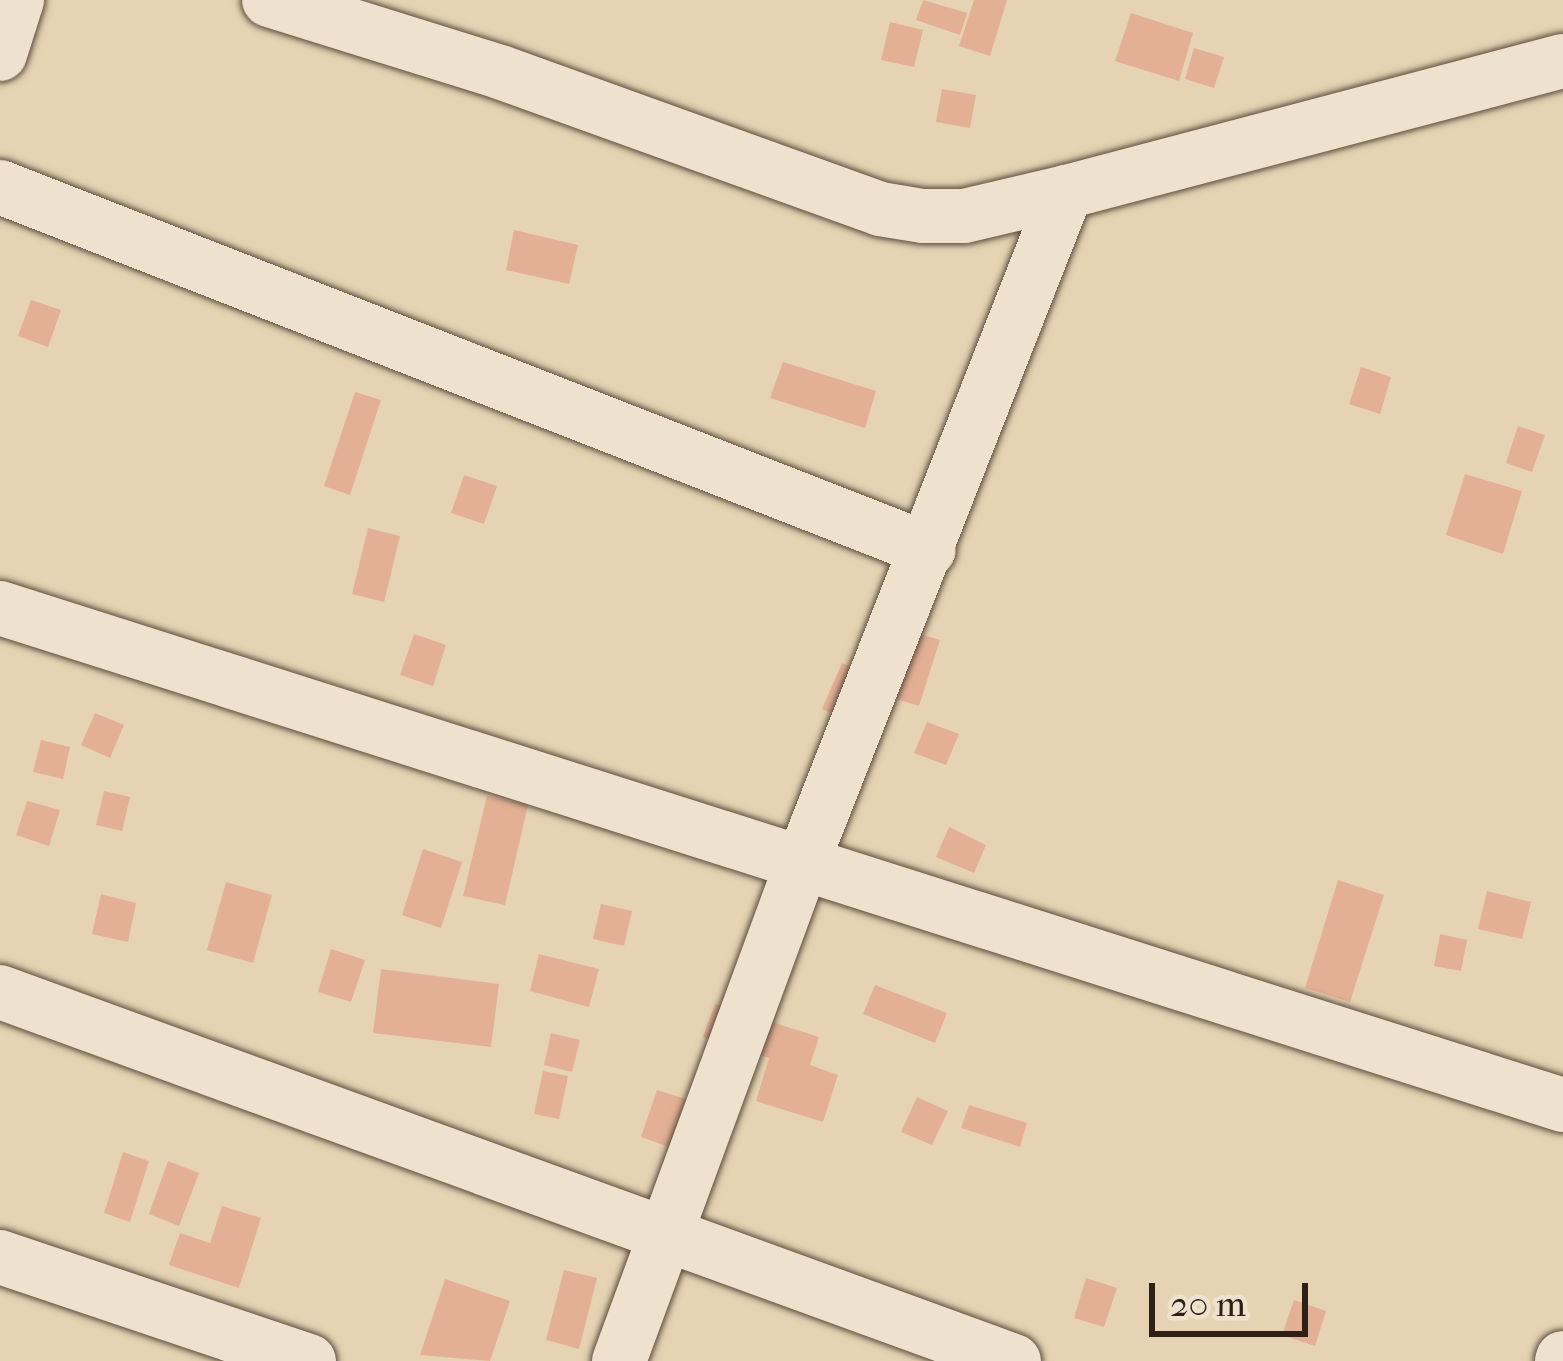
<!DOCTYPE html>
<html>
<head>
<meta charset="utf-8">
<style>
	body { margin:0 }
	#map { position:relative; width:1563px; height:1361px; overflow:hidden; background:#e5d3b3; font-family:"IM FELL French Canon",serif }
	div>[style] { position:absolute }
	.building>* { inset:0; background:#e4b095 }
	.roads { filter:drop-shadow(0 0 3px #5c4d3d) drop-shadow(0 0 3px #5c4d3d) }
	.minor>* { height:54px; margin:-27px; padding:0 27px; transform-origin:27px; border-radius:27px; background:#eee2ce }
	span { translate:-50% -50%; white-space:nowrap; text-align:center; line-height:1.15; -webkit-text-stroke:12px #eee2ce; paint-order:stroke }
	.scale { position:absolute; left:1149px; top:1283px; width:159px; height:54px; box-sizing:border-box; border:6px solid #2f2016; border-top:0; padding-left:15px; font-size:36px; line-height:42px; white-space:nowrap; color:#2f2016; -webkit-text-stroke:9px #eee2ce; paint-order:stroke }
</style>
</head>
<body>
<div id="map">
	<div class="building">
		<i style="clip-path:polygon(923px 0,967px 13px,960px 35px,916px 20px)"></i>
		<i style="clip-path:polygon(974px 0,1007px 0,990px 56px,959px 46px)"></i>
		<i style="clip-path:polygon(1131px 13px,1193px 33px,1179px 81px,1115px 61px)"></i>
		<i style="clip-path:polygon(890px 22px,923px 30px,914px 67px,881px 60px)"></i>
		<i style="clip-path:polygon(1194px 48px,1224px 57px,1214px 88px,1185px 79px)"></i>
		<i style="clip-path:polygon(942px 89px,976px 95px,970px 128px,936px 122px)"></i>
		<i style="clip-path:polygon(514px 230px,578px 245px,569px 284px,506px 270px)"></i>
		<i style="clip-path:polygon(31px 300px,61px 310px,48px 347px,18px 336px)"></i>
		<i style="clip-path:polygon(783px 362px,876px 391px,865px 428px,770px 398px)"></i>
		<i style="clip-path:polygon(1361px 367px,1391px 377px,1380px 414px,1349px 404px)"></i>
		<i style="clip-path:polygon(355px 392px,381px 400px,350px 495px,324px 486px)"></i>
		<i style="clip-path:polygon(1518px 426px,1545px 435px,1532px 472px,1506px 463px)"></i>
		<i style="clip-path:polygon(1465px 474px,1522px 491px,1503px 554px,1446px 535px)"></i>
		<i style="clip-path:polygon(464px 475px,497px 486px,484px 524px,451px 513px)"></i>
		<i style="clip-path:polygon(368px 528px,400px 536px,384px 602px,352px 594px)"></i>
		<i style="clip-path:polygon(914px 632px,940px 640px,919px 706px,893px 698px)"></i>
		<i style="clip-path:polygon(414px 634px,446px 645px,433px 686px,400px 675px)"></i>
		<i style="clip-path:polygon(842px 663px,871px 675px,851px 721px,822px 709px)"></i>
		<i style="clip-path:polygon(95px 713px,124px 725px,110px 758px,81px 745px)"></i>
		<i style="clip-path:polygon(927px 722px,959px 734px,946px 765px,914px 753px)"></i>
		<i style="clip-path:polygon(41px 740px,70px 747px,63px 779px,33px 772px)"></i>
		<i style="clip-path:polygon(104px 791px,130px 797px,122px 831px,96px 825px)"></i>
		<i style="clip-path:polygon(487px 796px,528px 805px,505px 905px,463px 896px)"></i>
		<i style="clip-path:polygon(27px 801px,60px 810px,49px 846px,16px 835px)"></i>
		<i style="clip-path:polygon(949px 827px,986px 845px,974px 873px,936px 857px)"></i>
		<i style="clip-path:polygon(423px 849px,462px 862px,441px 928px,402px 915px)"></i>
		<i style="clip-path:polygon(1338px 880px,1384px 895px,1350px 1002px,1305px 988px)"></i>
		<i style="clip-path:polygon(226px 882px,272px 895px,253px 963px,207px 950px)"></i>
		<i style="clip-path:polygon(1487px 891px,1531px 902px,1522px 939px,1478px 929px)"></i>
		<i style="clip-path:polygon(101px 894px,136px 903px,128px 942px,92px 934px)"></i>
		<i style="clip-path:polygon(601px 904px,632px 911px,624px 946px,593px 939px)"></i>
		<i style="clip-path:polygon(1440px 934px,1467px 940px,1461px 971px,1434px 966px)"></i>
		<i style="clip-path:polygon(331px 949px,365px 960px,351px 1002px,318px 992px)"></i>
		<i style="clip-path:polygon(539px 954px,599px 969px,589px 1007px,530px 991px)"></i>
		<i style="clip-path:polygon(381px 969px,499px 984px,491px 1047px,373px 1033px)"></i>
		<i style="clip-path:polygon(875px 985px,947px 1013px,935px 1043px,863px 1014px)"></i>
		<i style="clip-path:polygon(715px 1004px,819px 1037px,810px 1065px,838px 1075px,823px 1122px,756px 1101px,769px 1058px,703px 1037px)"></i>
		<i style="clip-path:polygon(551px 1033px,580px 1040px,572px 1072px,544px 1065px)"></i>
		<i style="clip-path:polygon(543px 1071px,568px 1076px,559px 1119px,534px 1114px)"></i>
		<i style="clip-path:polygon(657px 1090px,686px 1099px,669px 1147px,641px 1137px)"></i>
		<i style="clip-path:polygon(917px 1097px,948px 1111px,932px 1145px,901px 1132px)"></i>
		<i style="clip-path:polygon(969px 1105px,1027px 1123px,1020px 1147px,961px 1128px)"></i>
		<i style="clip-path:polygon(123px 1152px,149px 1161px,130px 1222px,104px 1213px)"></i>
		<i style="clip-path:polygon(168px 1161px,199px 1173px,179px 1226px,149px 1214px)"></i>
		<i style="clip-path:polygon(222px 1206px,261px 1218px,239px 1288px,169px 1265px,180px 1233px,210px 1243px)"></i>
		<i style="clip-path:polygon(564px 1270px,597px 1278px,579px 1349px,546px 1340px)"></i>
		<i style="clip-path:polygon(1086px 1278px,1117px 1288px,1104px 1327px,1074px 1318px)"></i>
		<i style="clip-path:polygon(445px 1279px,510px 1301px,490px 1361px,420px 1355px)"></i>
		<i style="clip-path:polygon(1294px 1300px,1326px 1311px,1315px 1346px,1282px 1335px)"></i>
	</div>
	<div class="roads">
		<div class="minor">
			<i style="left:269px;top:0;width:242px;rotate:17.3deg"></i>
			<i style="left:500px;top:72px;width:404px;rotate:19.8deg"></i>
			<i style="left:880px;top:209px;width:44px;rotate:9.2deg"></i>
			<i style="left:923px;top:216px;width:41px"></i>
			<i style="left:964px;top:216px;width:105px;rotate:-13.2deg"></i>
			<i style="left:1066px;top:192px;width:514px;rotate:-14.77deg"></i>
			<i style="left:0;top:54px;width:57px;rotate:-72.5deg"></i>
			<i style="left:0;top:187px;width:997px;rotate:21.34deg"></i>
			<i style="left:0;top:608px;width:1640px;rotate:17.64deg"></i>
			<i style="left:0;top:992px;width:1079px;rotate:20deg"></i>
			<i style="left:0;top:1257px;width:326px;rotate:18.6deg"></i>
			<i style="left:619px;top:1361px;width:533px;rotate:-69.8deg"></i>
			<i style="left:803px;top:861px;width:719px;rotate:-68.54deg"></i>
			<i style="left:1562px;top:1361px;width:3px;rotate:-72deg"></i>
		</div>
	</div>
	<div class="scale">20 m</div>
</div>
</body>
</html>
